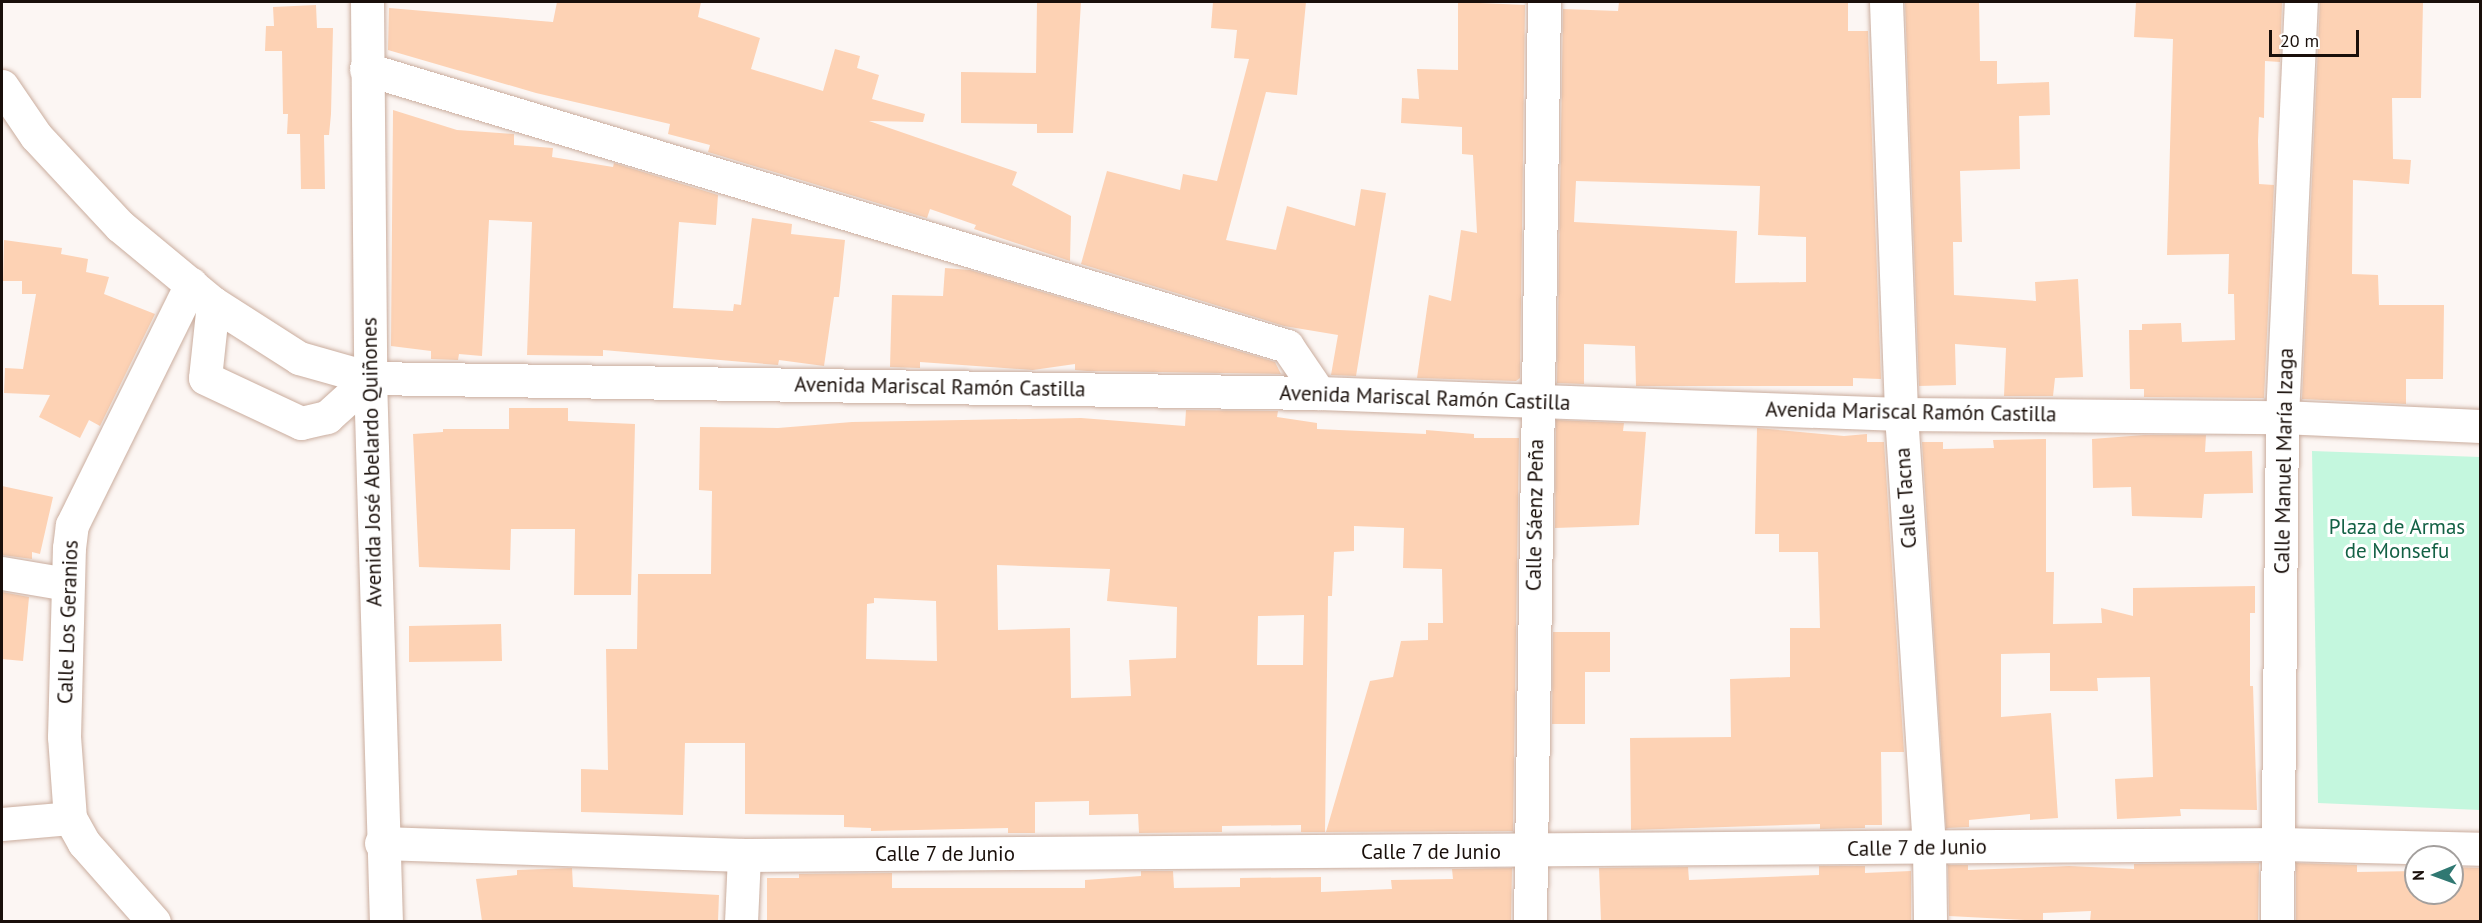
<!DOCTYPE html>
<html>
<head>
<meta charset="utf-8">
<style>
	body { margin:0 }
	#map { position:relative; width:2482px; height:923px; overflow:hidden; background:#fcf6f3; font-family:"PT Sans",sans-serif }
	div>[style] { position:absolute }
	.green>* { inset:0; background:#c4f7de }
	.building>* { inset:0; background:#fdd2b4 }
	.roads { filter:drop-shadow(0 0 2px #caad9e) drop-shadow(0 0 2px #caad9e) }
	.minor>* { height:33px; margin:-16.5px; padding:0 16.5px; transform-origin:16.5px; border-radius:16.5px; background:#fff }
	span { translate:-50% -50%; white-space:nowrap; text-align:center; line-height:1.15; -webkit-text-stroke:6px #fff; paint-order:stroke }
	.street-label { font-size:21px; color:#190f0a }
	.park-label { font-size:21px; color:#136145 }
	.frame { position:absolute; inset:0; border:3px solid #190f0a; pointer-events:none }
	.north { position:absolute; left:2404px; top:845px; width:60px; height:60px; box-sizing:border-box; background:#fff; border:2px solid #a39f9d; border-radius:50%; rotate:269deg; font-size:16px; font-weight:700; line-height:24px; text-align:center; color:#190f0a }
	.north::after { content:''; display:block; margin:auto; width:21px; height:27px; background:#307872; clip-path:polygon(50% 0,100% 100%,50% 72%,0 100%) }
	.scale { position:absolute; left:2269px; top:30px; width:90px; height:27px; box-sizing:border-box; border:3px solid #190f0a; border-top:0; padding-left:8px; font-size:18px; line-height:21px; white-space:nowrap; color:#190f0a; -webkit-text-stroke:4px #fff; paint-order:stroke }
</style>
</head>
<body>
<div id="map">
	<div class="green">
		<i style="clip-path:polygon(2312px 451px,2480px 457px,2480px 810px,2318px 803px)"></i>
	</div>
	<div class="building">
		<i style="clip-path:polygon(557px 2px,701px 2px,698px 17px,760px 38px,751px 69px,823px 91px,835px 49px,860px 56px,857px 68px,879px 75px,872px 99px,925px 114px,923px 122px,869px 121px,1017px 172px,1012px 185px,1071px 216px,1070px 261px,974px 229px,976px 225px,930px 209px,927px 218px,708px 152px,710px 145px,668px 134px,670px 124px,536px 93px,388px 50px,389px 8px,553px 22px)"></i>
		<i style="clip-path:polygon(1037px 2px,1081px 2px,1073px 133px,1037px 133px,1037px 124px,961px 123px,961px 72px,1036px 73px)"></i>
		<i style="clip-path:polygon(1213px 2px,1306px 2px,1297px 95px,1266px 92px,1226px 240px,1276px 250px,1287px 206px,1355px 226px,1361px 189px,1386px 193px,1356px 376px,1331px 375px,1338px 335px,1284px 326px,1081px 264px,1107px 171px,1180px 190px,1183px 174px,1217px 181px,1249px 59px,1234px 58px,1237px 30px,1211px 28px)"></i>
		<i style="clip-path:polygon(1458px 2px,1525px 5px,1520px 378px,1516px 381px,1417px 378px,1429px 295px,1451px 301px,1461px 230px,1477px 233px,1473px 155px,1462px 154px,1462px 127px,1401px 123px,1402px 98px,1419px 99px,1417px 69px,1458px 70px)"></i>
		<i style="clip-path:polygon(evenodd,1619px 2px,1848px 2px,1848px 31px,1868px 31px,1881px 379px,1853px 378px,1853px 386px,1636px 386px,1635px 346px,1584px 344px,1584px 384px,1557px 383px,1563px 9px,1618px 11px,1619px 2px,1576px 181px,1760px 186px,1758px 235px,1806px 237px,1806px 282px,1735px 283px,1737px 231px,1574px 222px,1576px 181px)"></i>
		<i style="clip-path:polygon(1905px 2px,1979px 2px,1980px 61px,1997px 61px,1997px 84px,2049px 82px,2050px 115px,2019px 116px,2020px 169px,1960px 171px,1962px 242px,1953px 242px,1954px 295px,2036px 301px,2035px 282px,2078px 279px,2083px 377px,2055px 378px,2053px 396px,2004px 396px,2006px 348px,1955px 344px,1956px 385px,1919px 386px)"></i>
		<i style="clip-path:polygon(2136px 2px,2282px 2px,2280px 62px,2265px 61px,2264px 118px,2259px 117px,2258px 141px,2259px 184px,2274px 185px,2264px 398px,2144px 397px,2144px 389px,2130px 389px,2129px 330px,2142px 330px,2142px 324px,2181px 323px,2182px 342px,2235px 340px,2234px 294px,2228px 294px,2229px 254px,2167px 255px,2173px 39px,2134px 37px)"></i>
		<i style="clip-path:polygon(2320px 2px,2423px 2px,2421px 98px,2392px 98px,2393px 159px,2411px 160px,2409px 184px,2353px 180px,2352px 274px,2378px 275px,2379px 305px,2444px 305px,2443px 379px,2406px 379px,2406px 404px,2302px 399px)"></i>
		<i style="clip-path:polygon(316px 5px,317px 28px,333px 28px,331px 114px,329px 135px,324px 135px,325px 189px,301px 189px,300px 134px,287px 134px,288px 114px,283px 114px,282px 51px,265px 51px,266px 26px,274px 26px,273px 7px)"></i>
		<i style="clip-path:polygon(393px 110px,457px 130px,514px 134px,514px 145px,553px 148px,552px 157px,613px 167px,614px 163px,718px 195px,716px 225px,679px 222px,673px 308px,733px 311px,734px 304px,741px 305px,752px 218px,792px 224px,791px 234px,845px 240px,839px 297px,834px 297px,824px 366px,779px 360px,778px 365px,603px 350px,603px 356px,527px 355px,532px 222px,489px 220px,482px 356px,459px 354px,458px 360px,431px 359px,431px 351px,391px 346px)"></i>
		<i style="clip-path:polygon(4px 240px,62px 248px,61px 254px,88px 259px,86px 272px,109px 277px,104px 294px,155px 314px,100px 426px,89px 420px,80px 438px,39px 417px,50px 395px,4px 393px,5px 368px,23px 369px,36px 294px,22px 294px,22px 281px,3px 281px)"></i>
		<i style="clip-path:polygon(945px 268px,970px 270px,1275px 362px,1281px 374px,1087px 371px,1075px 370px,1075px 364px,1033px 370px,920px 362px,920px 368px,890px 367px,892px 295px,943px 296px)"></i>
		<i style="clip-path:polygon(509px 408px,568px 408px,568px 421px,635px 424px,631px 595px,574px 595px,575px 529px,511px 529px,510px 570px,419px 567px,413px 434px,443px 432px,443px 429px,509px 429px)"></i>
		<i style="clip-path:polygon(evenodd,1186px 410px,1278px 411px,1277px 417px,1317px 423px,1317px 429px,1426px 434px,1426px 430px,1474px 434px,1474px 438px,1519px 438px,1513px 831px,1326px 832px,1370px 681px,1393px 677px,1401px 641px,1428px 640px,1428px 623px,1443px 623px,1442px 569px,1403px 568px,1404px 528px,1354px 526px,1354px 551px,1334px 552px,1332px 596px,1328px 596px,1325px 832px,1301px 832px,1301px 825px,1222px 826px,1222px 832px,1139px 833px,1138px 814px,1089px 815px,1089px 801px,1035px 802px,1035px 833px,1008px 833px,1008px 828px,871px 831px,871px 828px,844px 827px,844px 815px,745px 814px,745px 743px,685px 743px,683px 815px,581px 812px,581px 769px,608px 770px,606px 649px,637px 649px,638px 574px,711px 574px,712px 491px,699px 490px,700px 427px,778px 428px,852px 422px,1081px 418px,1185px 426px,1186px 410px,997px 565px,1110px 569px,1107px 601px,1177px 607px,1176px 658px,1129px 660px,1131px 696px,1071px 698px,1070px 628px,998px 630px,997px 565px,1186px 410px,874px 598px,936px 601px,937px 661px,866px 659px,867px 604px,874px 603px,874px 598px,1186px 410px,1304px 615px,1303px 665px,1257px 665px,1258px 616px,1304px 615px)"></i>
		<i style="clip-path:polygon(1556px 420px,1624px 423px,1623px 431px,1646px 432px,1639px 525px,1555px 528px)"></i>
		<i style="clip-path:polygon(1757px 428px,1844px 436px,1867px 434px,1867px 442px,1884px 442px,1904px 752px,1881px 752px,1882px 825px,1865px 825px,1865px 828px,1820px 829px,1820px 824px,1631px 830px,1630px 738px,1731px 737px,1730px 679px,1790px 677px,1790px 628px,1820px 628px,1818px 552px,1779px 552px,1779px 534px,1755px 534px)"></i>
		<i style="clip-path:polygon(2144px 435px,2206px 435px,2205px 452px,2252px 451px,2253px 493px,2204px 494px,2202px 518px,2132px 516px,2131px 487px,2093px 488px,2092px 439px)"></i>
		<i style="clip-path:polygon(2046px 439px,2046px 572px,2054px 572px,2053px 624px,2102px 623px,2101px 608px,2133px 616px,2133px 588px,2255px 586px,2255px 613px,2250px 613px,2250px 686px,2253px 686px,2257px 810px,2180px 809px,2181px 816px,2117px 819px,2115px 779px,2153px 777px,2150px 677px,2097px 678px,2098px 691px,2050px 691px,2050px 653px,2001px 654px,2001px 717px,2051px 713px,2058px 818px,2030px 820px,2030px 814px,1969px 820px,1969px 827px,1946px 828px,1922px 442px,1943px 442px,1943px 449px,1994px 448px,1993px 440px)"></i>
		<i style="clip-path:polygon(2px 486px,53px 497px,40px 554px,32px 552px,32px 559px,2px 555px)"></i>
		<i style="clip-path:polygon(2px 592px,29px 597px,23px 661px,2px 659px)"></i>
		<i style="clip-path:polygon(501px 624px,502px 661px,409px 662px,409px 626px)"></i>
		<i style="clip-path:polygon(1553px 632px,1610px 632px,1610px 672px,1585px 672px,1585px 724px,1552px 724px)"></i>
		<i style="clip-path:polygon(2259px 863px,2258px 921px,2090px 921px,2091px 911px,2043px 913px,2043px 921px,1949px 916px,1948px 865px,1968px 865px,1968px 870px,2069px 866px,2134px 869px,2134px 864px)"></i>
		<i style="clip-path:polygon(2296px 863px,2357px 865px,2357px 872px,2416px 871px,2416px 893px,2452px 893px,2452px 867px,2480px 868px,2481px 921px,2296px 921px)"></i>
		<i style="clip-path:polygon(1819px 866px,1865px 866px,1865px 873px,1911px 871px,1911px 921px,1601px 921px,1599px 868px,1688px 867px,1689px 880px,1819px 875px)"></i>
		<i style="clip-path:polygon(572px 868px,573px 887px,719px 895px,718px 921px,482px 921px,476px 879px,517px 875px,517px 870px)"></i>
		<i style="clip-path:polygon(1512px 868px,1511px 921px,767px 921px,767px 878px,799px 878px,799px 874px,892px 873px,892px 888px,1085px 888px,1085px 880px,1141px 876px,1141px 871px,1173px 871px,1174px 888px,1240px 887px,1240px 878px,1321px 877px,1321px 892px,1392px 889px,1391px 880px,1453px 879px,1452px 869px)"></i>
	</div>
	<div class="roads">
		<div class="minor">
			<i style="left:367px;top:2px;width:376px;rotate:89.5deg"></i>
			<i style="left:370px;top:378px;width:544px;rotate:88.32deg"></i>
			<i style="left:1886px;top:2px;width:412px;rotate:87.9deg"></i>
			<i style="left:1901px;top:414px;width:435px;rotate:86.3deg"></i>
			<i style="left:1929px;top:848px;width:74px;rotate:89.2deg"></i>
			<i style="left:366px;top:69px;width:962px;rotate:16.74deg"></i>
			<i style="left:1287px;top:346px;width:57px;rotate:55.8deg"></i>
			<i style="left:2px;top:86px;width:60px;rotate:55.8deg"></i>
			<i style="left:36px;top:136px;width:123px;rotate:47deg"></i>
			<i style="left:120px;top:226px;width:121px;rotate:39.6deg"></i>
			<i style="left:213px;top:303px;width:102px;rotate:32.6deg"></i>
			<i style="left:299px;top:358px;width:74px;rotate:15.7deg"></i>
			<i style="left:370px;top:378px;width:949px;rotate:0.91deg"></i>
			<i style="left:1319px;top:393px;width:582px;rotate:2.07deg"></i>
			<i style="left:1901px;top:414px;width:381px;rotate:0.5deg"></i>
			<i style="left:2282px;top:417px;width:198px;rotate:2.6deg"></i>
			<i style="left:213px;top:303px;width:75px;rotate:96.1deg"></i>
			<i style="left:205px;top:378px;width:106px;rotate:25.1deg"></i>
			<i style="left:301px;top:423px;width:27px;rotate:-13deg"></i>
			<i style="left:327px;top:417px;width:58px;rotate:-42.2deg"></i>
			<i style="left:2px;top:573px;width:66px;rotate:9.6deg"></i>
			<i style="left:2px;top:824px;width:68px;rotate:-5deg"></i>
			<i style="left:381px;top:843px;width:363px;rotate:1.9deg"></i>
			<i style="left:744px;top:855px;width:1537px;rotate:-0.41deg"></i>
			<i style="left:2281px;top:844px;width:199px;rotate:1.4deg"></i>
			<i style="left:154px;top:922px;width:106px;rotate:-131.5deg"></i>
			<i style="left:84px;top:843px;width:29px;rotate:-119deg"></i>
			<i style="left:70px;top:818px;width:81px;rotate:-94.2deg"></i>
			<i style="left:64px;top:737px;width:189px;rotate:-88.5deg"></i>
			<i style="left:69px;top:548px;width:23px;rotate:-83deg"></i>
			<i style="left:72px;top:525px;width:269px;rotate:-63.7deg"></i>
			<i style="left:741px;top:922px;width:67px;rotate:-87.4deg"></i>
			<i style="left:1530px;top:922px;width:920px;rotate:-89.13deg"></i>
			<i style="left:2277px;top:922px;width:505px;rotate:-89.43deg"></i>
			<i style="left:2282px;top:417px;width:415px;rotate:-87.4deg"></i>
		</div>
	</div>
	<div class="street-label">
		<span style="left:940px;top:387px;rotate:1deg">Avenida Mariscal Ramón Castilla</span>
		<span style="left:1425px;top:398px;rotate:2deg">Avenida Mariscal Ramón Castilla</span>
		<span style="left:1911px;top:412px;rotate:1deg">Avenida Mariscal Ramón Castilla</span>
		<span style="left:2284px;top:461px;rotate:-89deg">Calle Manuel María Izaga</span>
		<span style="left:372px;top:462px;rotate:-91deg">Avenida José Abelardo Quiñones</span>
		<span style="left:1906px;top:498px;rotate:-94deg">Calle Tacna</span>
		<span style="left:1535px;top:515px;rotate:-89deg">Calle Sáenz Peña</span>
		<span style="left:68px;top:622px;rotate:-88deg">Calle Los Geranios</span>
		<span style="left:1917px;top:848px;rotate:-1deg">Calle 7 de Junio</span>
		<span style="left:1431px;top:852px">Calle 7 de Junio</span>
		<span style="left:945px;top:854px">Calle 7 de Junio</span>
	</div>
	<div class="park-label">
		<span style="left:2397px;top:539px">Plaza de Armas<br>de Monsefu</span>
	</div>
	<div class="frame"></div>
	<div class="north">N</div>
	<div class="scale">20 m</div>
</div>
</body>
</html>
